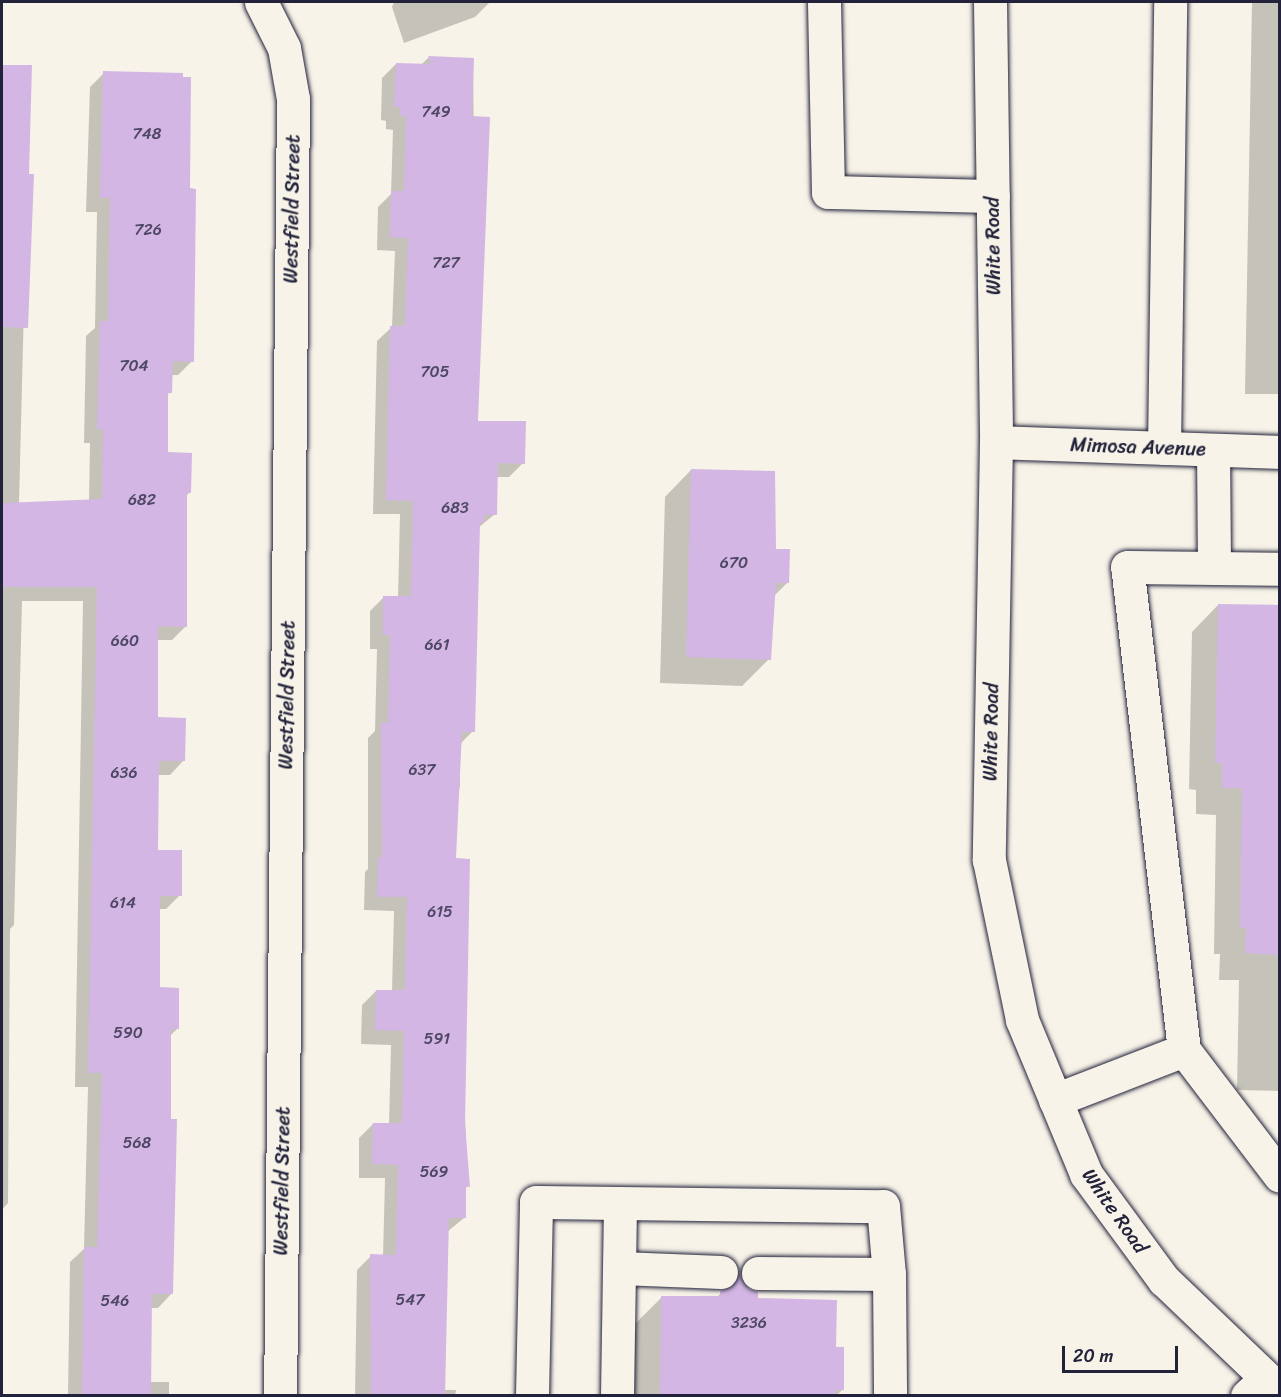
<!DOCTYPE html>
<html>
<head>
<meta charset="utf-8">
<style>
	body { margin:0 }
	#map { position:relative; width:1281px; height:1397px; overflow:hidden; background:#f7f3e8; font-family:Sriracha,sans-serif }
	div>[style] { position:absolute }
	.shadow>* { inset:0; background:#0003 }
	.building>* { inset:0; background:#d3b6e3 }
	.roads { filter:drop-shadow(0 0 2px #22223b) drop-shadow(0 0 2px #22223b) }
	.minor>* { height:33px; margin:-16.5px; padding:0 16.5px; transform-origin:16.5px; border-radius:16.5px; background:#f7f3e8 }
	.major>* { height:33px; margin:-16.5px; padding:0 16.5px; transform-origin:16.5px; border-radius:16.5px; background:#f7f3e8 }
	span { translate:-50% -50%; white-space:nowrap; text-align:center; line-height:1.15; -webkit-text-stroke:6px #f7f3e8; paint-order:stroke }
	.number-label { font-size:16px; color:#4e4765 }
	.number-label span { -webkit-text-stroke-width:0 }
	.street-label { font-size:20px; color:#22223b }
	.frame { position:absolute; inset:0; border:3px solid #22223b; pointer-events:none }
	.scale { position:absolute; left:1062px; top:1346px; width:116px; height:27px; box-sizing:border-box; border:3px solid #22223b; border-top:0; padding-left:8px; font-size:18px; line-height:21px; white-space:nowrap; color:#22223b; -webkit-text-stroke:4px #f7f3e8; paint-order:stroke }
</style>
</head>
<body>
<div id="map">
	<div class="shadow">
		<i style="clip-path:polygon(394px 2px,488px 2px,489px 3px,475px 17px,404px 43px,392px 7px)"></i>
		<i style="clip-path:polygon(1252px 2px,1280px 2px,1280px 394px,1245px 394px)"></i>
		<i style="clip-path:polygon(428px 58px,473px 59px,477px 422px,523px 463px,509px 477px,496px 477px,495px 514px,478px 528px,473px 731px,460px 744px,460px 787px,456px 792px,454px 860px,468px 1186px,464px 1190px,464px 1218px,447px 1232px,443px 1390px,456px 1390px,455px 1396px,355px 1396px,357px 1270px,371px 1256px,383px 1256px,385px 1178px,359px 1178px,359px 1138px,373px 1124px,389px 1125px,391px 1045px,361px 1044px,362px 1005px,376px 991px,392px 991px,394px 911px,364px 910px,365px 872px,368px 869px,368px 738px,375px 731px,377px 649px,370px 649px,370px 611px,384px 597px,398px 598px,400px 514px,373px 514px,377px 341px,392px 327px,395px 251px,377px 250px,378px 207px,391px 194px,393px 130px,386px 129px,386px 121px,381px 120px,382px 78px,396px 64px,421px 65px)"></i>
		<i style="clip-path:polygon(2px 66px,30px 67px,19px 504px,89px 501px,90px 443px,84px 443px,86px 336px,95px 328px,97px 212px,86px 212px,90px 87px,104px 73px,189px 190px,192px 361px,178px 375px,171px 375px,170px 392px,166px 396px,166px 454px,189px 493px,186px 496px,186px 626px,172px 640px,157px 640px,157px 719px,183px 761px,170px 775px,158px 775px,156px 851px,180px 895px,166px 909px,159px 909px,159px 989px,178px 1028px,170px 1036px,171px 1294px,158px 1308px,151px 1308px,150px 1382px,169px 1382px,169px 1396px,68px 1396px,70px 1262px,84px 1249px,88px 1087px,75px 1087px,83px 601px,22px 601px,14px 925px,10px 929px,8px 1203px,2px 1210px)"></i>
		<i style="clip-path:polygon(691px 470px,775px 550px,788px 582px,774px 596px,769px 659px,742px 686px,660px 683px,665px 497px)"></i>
		<i style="clip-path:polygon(1218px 605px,1280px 606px,1280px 1091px,1237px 1090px,1239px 980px,1219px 980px,1220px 954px,1214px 954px,1216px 815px,1196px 814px,1196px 790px,1189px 789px,1192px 632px)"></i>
		<i style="clip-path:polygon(739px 1276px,757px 1300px,835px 1348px,842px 1390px,836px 1396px,634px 1396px,635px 1324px,662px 1297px,716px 1298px)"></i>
	</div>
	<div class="building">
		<i style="clip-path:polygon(428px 56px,474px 58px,472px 116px,490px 117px,478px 421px,526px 421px,525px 464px,498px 463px,497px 515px,484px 515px,484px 523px,480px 523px,475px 732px,462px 732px,456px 858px,470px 859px,465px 1124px,470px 1187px,466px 1186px,466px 1218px,449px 1218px,445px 1395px,371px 1395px,370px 1254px,396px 1255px,398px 1165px,372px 1164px,373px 1123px,402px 1123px,404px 1031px,375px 1030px,376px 990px,405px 990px,407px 897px,377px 897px,378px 857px,382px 857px,381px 723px,388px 723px,390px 635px,383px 635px,383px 596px,411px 596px,413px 501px,386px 500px,390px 326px,405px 326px,408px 238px,390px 237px,391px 191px,404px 191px,406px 116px,400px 116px,400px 107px,394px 107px,396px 63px,431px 64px)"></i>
		<i style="clip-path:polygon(2px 65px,32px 65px,29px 174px,34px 174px,28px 328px,2px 327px)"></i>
		<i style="clip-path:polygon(103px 71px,183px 73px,183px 77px,191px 77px,190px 188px,196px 189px,194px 362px,173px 361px,172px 393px,168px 393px,168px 452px,192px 453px,191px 493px,187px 493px,187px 627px,158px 626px,158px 717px,186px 718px,185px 761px,159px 761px,158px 850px,182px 850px,182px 896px,160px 896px,160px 987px,179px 988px,179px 1029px,171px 1029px,171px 1119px,177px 1119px,173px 1294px,152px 1294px,151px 1395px,82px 1395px,84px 1247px,97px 1247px,102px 1073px,88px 1073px,97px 587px,2px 587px,2px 503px,102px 499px,103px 429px,97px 429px,100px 321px,108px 321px,110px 198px,100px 198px)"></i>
		<i style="clip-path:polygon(691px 469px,775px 471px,776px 549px,790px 549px,789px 583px,776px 583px,771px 660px,686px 657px)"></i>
		<i style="clip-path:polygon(1218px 604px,1280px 605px,1280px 955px,1245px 953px,1246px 928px,1240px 928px,1242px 788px,1222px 788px,1222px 763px,1215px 763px)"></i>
		<i style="clip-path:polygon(739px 1274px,748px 1289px,758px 1292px,758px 1298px,837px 1300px,836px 1347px,844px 1347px,844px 1390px,835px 1390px,835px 1395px,660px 1395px,661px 1296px,720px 1296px,720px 1291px,730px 1288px)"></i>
	</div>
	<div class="roads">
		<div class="minor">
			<i style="left:261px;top:2px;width:51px;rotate:63.4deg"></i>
			<i style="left:284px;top:48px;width:52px;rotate:80deg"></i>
			<i style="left:293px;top:99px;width:1297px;rotate:90.57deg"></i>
			<i style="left:824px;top:2px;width:190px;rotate:88.8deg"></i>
			<i style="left:828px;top:192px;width:165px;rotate:1.4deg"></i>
			<i style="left:996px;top:442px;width:284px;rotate:2deg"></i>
			<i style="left:1164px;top:448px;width:446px;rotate:-89.2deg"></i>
			<i style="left:1213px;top:450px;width:118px;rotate:89.5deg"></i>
			<i style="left:1184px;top:1050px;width:486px;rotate:-96.7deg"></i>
			<i style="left:1127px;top:567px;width:153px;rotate:0.7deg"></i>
			<i style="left:1055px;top:1100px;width:138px;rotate:-21.2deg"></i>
			<i style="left:1184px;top:1050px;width:158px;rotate:52.7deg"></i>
			<i style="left:620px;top:1268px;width:101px;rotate:2.3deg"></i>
			<i style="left:758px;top:1273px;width:131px;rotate:0.4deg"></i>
			<i style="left:532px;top:1396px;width:194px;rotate:-88.8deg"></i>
			<i style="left:536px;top:1202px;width:347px;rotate:0.7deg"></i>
			<i style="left:883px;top:1206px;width:68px;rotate:85deg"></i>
			<i style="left:889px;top:1274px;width:122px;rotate:89.5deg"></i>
			<i style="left:617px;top:1396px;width:192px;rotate:-89.1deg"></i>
			<i style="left:1247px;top:1396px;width:25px;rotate:-43deg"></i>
		</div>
		<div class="major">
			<i style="left:990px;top:2px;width:440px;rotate:89.2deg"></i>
			<i style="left:996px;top:442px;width:418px;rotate:91deg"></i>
			<i style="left:989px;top:860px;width:163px;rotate:78.3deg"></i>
			<i style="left:1022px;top:1020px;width:167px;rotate:67.4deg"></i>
			<i style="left:1086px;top:1174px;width:132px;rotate:53.7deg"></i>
			<i style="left:1164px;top:1280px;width:161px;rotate:43.7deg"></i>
		</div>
	</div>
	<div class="number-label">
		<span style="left:436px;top:112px">749</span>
		<span style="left:147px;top:134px">748</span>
		<span style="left:148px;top:230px">726</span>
		<span style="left:446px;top:263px">727</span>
		<span style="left:134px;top:366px">704</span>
		<span style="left:435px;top:372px">705</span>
		<span style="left:142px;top:500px">682</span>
		<span style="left:455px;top:508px">683</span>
		<span style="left:734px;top:563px">670</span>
		<span style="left:125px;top:641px">660</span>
		<span style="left:437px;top:645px">661</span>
		<span style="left:422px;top:770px">637</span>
		<span style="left:124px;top:773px">636</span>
		<span style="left:123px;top:903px">614</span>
		<span style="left:440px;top:912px">615</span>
		<span style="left:128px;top:1033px">590</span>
		<span style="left:437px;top:1039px">591</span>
		<span style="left:137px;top:1143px">568</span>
		<span style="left:434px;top:1172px">569</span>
		<span style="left:410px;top:1300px">547</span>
		<span style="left:115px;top:1301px">546</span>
		<span style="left:749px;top:1323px">3236</span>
	</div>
	<div class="street-label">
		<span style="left:292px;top:209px;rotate:-89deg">Westfield Street</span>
		<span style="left:993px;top:246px;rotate:-91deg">White Road</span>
		<span style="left:1138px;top:447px;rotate:2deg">Mimosa Avenue</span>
		<span style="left:287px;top:695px;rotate:-89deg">Westfield Street</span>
		<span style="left:991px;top:732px;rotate:-89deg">White Road</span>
		<span style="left:282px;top:1181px;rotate:-89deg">Westfield Street</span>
		<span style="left:1115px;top:1211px;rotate:55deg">White Road</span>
	</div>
	<div class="frame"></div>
	<div class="scale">20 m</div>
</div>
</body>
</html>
